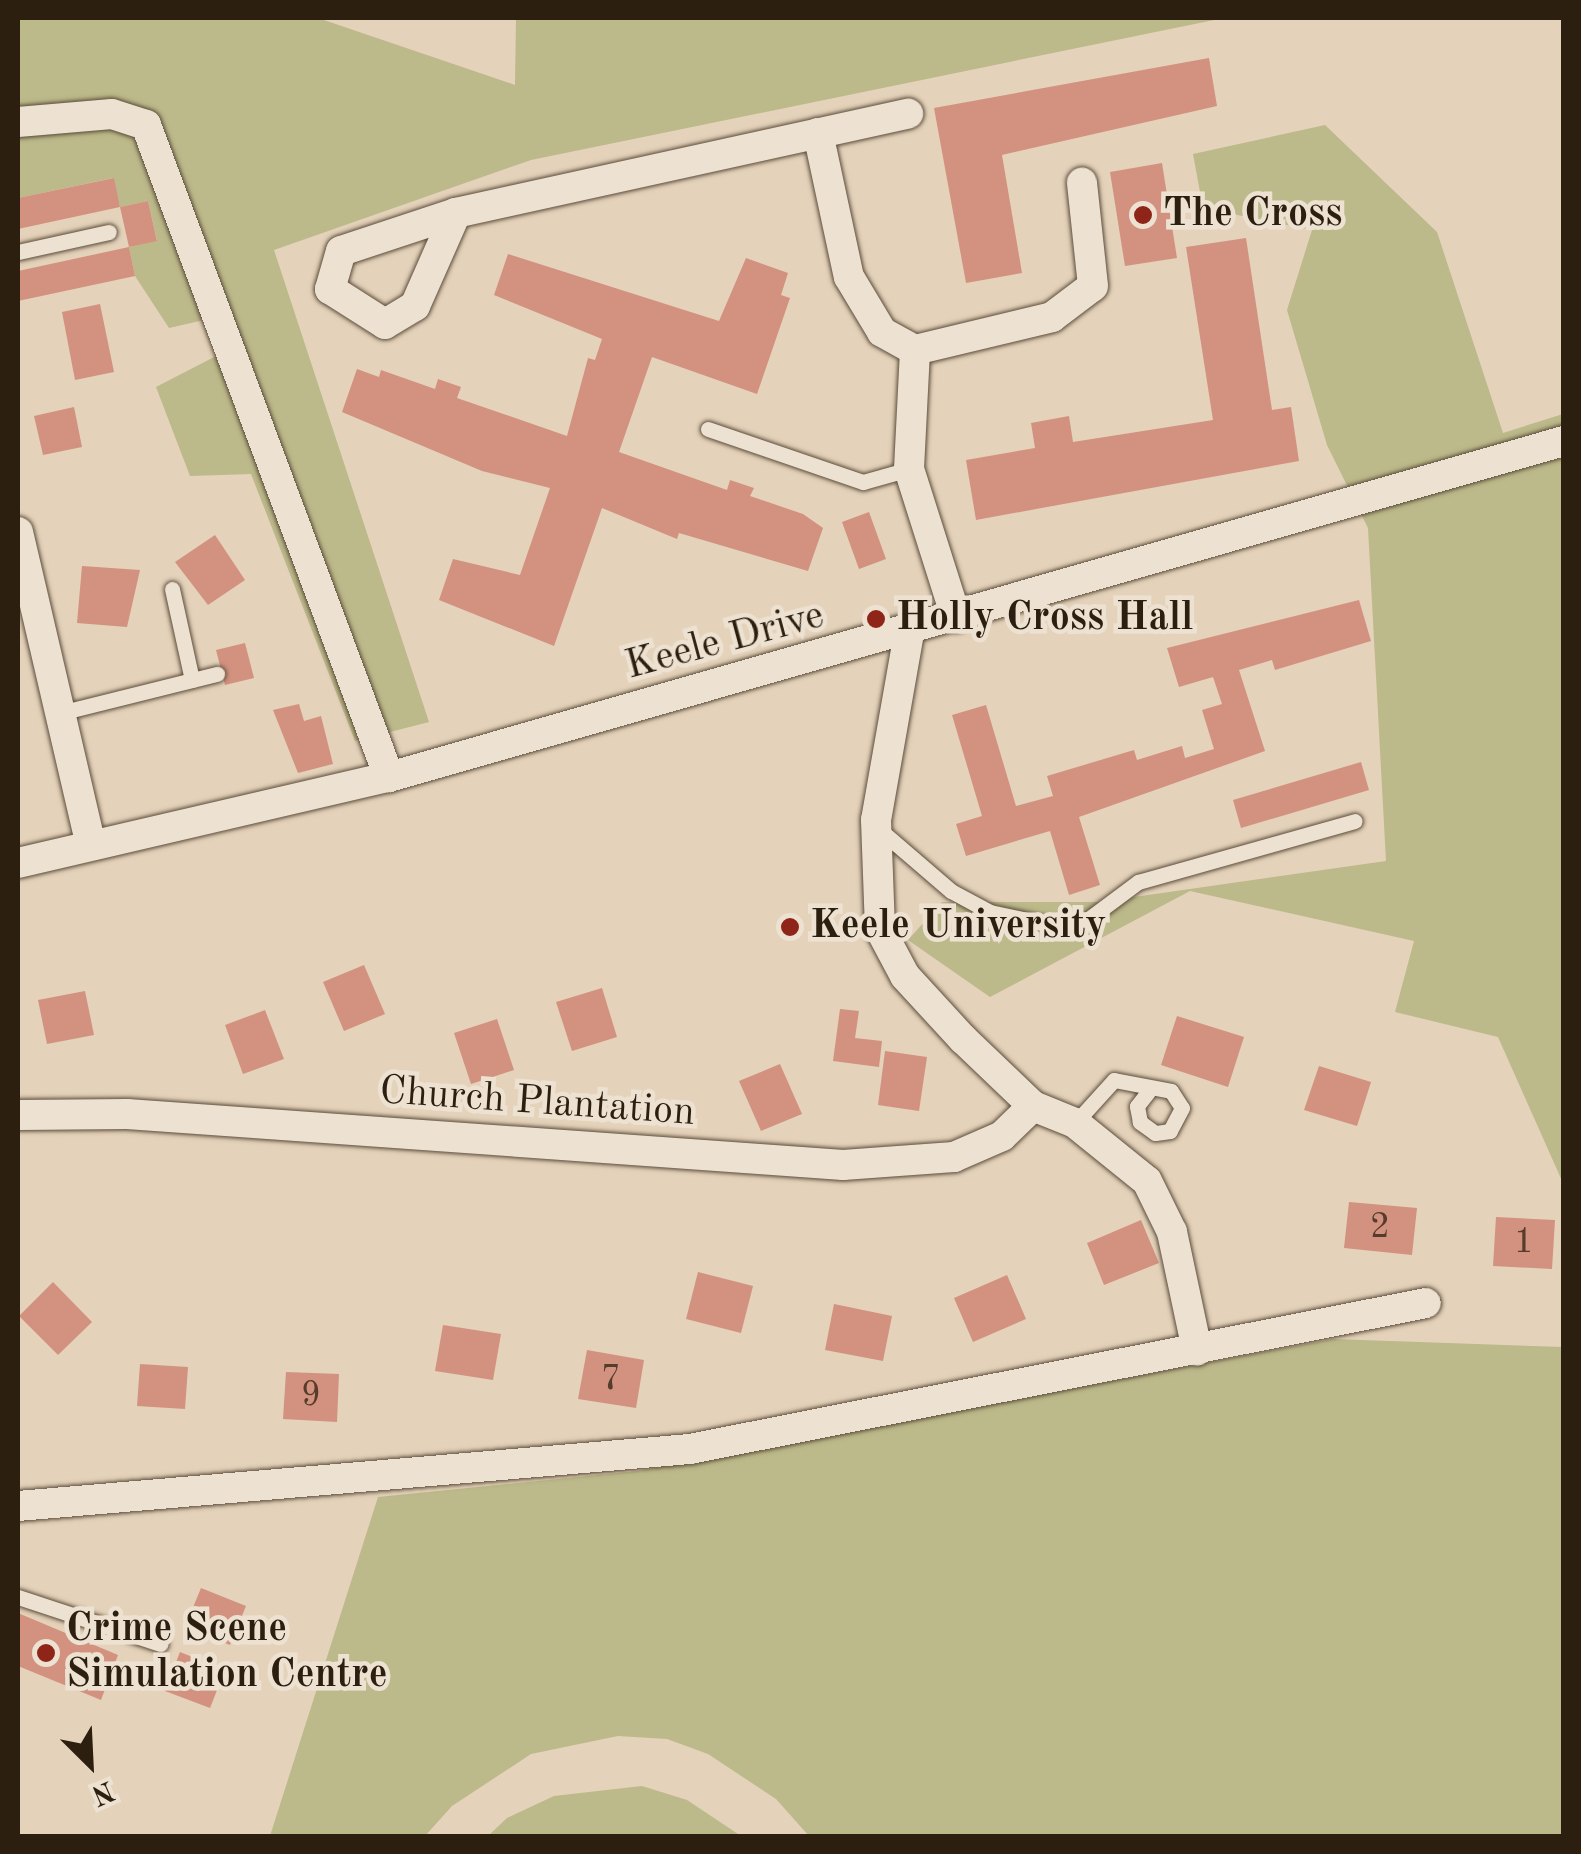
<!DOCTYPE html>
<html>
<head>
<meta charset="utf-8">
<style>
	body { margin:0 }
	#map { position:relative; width:1581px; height:1854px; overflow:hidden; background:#e4d2ba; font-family:"Old Standard TT",serif }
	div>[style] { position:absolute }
	.green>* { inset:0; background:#bcb98a }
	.building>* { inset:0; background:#d2927f }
	.roads { filter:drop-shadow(0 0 2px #5b4c3a) drop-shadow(0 0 2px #5b4c3a) }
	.service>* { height:15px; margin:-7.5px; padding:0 7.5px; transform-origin:7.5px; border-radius:7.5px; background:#ede2d2 }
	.minor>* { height:30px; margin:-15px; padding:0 15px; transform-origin:15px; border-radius:15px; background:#ede2d2 }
	.dots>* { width:28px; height:28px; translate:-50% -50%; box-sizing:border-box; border:5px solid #ede2d2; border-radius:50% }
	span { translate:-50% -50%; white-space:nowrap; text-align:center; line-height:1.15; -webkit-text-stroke:9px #ede2d2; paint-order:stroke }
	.number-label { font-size:35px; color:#563c2b }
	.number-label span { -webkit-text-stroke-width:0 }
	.poi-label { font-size:40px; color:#2d1f0f; font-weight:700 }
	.left { translate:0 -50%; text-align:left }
	.street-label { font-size:40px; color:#2d1f0f }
	.frame { position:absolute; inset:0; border:20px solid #2d1f0f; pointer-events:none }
	.north { position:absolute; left:40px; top:1714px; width:100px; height:100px; -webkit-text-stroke:8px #ede2d2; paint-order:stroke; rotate:156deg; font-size:28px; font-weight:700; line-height:40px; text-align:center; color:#2d1f0f }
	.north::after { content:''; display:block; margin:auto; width:35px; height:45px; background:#2d1f0f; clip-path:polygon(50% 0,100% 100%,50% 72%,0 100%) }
</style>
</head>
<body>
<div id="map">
	<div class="green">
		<i style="clip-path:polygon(18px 18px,318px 18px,515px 85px,516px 18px,1224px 18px,531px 160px,274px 250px,429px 722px,355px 741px,251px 474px,190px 476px,156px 387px,218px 355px,204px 320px,169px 328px,135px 276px,129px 247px,157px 240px,148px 201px,120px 207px,113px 178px,18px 198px)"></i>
		<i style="clip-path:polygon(1325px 125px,1437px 232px,1503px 433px,1563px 414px,1563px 1183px,1498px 1037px,1395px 1012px,1414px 941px,1190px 891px,990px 997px,908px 940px,942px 902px,1099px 902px,1386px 861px,1368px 528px,1327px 445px,1287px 310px,1312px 230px,1203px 208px,1193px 154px)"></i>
		<i style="clip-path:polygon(1333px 1339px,1563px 1347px,1563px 1836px,809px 1836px,776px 1799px,708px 1754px,667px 1739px,618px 1736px,531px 1754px,452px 1806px,425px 1836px,270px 1836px,378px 1497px,638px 1471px)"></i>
		<i style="clip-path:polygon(642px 1786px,687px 1800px,741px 1836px,488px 1836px,507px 1818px,554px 1796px)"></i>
	</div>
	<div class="building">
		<i style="clip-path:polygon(1209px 58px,1217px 106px,1002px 155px,1022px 273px,966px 283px,934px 108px)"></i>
		<i style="clip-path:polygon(1162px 163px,1177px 258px,1125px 266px,1110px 172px)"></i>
		<i style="clip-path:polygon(114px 178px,120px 207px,148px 201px,157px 241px,129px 247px,120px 207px,18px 229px,18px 198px)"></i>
		<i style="clip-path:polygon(1246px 238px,1272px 410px,1291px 407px,1299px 461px,976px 520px,966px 460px,1035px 448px,1031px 423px,1069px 416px,1073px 442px,1213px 420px,1186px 247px)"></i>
		<i style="clip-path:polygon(129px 247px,135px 276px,18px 301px,18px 271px)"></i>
		<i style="clip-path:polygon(508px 254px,719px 321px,746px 258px,788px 273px,781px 295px,790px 298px,757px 394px,652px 357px,619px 452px,727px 490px,730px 480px,754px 488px,750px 496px,803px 514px,823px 528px,808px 571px,679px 533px,677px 539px,602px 508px,554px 646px,439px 600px,453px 559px,520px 575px,550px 488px,482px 471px,342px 412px,357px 369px,379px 377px,381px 370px,435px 389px,438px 379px,461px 387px,457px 398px,567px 436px,588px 358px,595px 360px,602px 339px,494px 295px)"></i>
		<i style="clip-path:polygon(100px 304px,114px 372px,75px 380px,62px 312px)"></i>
		<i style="clip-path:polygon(74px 407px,82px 447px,43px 455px,34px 416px)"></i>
		<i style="clip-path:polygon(869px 512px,886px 559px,859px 569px,842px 522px)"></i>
		<i style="clip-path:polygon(215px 535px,245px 580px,208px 605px,175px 562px)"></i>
		<i style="clip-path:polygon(82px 566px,140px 570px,127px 627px,77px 623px)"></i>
		<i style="clip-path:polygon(1359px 600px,1371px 641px,1275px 670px,1272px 660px,1239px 670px,1265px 751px,1079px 817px,1100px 885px,1069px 895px,1050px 831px,966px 856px,956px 824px,982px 816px,952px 715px,986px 705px,1016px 806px,1053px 796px,1047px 776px,1134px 750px,1137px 760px,1182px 746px,1185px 758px,1214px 749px,1202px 710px,1222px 704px,1213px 677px,1179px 687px,1167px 648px)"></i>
		<i style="clip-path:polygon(245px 643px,254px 678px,225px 685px,216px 650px)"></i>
		<i style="clip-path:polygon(299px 704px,304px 721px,321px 716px,333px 764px,298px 773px,273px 710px)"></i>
		<i style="clip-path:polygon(1361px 762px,1369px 790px,1241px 828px,1233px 800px)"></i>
		<i style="clip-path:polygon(364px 965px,385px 1014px,344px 1031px,323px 982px)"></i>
		<i style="clip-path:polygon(602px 988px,617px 1037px,572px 1051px,556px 1002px)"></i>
		<i style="clip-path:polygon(85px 991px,94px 1035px,47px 1044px,38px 1000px)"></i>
		<i style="clip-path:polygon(840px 1009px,859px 1011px,855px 1038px,882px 1041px,879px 1067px,833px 1061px)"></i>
		<i style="clip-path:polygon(265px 1010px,284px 1059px,243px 1074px,225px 1025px)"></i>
		<i style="clip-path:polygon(1177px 1016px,1244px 1037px,1228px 1087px,1161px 1065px)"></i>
		<i style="clip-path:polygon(497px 1019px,514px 1070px,471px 1084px,454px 1033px)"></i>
		<i style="clip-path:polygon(885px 1051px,927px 1057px,919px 1111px,878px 1105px)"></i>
		<i style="clip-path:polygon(780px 1064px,802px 1114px,761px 1131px,739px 1081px)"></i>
		<i style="clip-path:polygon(1319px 1066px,1371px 1082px,1357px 1126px,1304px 1110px)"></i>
		<i style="clip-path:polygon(1349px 1202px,1417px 1208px,1412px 1255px,1344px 1248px)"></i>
		<i style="clip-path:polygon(1496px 1217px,1555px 1220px,1552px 1269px,1493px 1266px)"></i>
		<i style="clip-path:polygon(1141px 1220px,1159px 1263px,1104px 1285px,1087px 1243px)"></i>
		<i style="clip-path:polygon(698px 1272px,753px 1286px,741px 1333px,686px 1319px)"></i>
		<i style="clip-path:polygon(1007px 1275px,1026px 1319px,973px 1342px,954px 1298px)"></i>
		<i style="clip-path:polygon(53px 1282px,92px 1322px,58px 1355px,19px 1316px)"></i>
		<i style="clip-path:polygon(834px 1304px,892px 1316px,883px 1361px,825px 1350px)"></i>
		<i style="clip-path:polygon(443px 1325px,501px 1334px,493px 1380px,435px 1371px)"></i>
		<i style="clip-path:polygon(587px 1350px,644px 1360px,636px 1408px,578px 1399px)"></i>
		<i style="clip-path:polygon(140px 1364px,188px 1367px,185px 1409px,137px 1406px)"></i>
		<i style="clip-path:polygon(286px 1372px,339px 1374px,337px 1422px,283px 1419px)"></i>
		<i style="clip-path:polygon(201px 1588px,246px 1606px,230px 1645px,185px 1627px)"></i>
		<i style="clip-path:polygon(18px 1613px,118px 1655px,101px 1700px,18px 1666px)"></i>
		<i style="clip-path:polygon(180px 1652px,225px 1670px,210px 1708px,165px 1691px)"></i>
	</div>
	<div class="roads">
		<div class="service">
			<i style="left:18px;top:252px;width:93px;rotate:-12.4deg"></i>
			<i style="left:708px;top:429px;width:164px;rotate:18.9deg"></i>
			<i style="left:863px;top:482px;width:48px;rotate:-15.8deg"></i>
			<i style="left:172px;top:589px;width:93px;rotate:77.6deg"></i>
			<i style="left:60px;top:713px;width:162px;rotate:-14deg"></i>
			<i style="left:880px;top:830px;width:94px;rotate:40.7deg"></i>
			<i style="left:951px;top:891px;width:44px;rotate:28.3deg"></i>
			<i style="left:990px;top:912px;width:66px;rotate:12.2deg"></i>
			<i style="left:1055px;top:926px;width:28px;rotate:-6deg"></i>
			<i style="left:1083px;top:923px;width:69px;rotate:-36.7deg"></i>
			<i style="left:1138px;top:882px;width:225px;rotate:-15.7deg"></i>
			<i style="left:1075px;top:1123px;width:58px;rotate:-47.8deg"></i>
			<i style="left:1114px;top:1080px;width:58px;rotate:10.9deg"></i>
			<i style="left:1171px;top:1091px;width:20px;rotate:57deg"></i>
			<i style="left:1182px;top:1108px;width:26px;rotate:118deg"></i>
			<i style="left:1170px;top:1131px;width:15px;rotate:172deg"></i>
			<i style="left:1155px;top:1133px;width:19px;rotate:-144deg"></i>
			<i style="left:1140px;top:1122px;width:16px;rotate:-101deg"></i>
			<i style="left:1137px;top:1106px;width:18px;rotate:-52deg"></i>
			<i style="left:18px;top:1597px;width:150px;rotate:18.3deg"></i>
		</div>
		<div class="minor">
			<i style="left:18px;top:122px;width:94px;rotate:-4.9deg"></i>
			<i style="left:112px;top:114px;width:36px;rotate:18deg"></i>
			<i style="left:146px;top:125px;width:696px;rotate:69.56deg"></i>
			<i style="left:818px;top:133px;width:147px;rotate:77.9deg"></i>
			<i style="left:849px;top:277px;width:64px;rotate:59deg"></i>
			<i style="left:882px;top:332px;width:38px;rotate:29deg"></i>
			<i style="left:456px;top:213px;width:121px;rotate:161.7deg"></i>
			<i style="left:341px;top:251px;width:40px;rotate:106deg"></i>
			<i style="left:330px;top:289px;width:65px;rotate:32.5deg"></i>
			<i style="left:385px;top:324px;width:35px;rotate:-31deg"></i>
			<i style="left:415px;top:306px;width:102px;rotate:-66.2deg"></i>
			<i style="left:456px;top:213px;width:463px;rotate:-12.4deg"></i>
			<i style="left:18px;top:532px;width:321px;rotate:76.9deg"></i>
			<i style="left:956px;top:617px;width:155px;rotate:-107.6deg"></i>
			<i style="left:909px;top:469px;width:119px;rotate:-87.1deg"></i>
			<i style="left:915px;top:350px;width:141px;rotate:-13.5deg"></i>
			<i style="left:1052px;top:317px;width:51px;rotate:-37.1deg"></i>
			<i style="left:1093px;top:286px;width:104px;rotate:-96.1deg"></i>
			<i style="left:909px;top:633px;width:190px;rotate:100deg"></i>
			<i style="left:876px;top:820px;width:109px;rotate:87.9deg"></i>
			<i style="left:880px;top:929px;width:53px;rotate:62deg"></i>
			<i style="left:905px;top:976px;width:86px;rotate:47.4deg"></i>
			<i style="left:963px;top:1039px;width:97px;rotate:43.7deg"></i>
			<i style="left:1033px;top:1106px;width:45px;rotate:22deg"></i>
			<i style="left:1075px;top:1123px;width:92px;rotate:38.9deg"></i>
			<i style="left:1147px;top:1181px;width:57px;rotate:63.9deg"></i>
			<i style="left:1172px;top:1232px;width:121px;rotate:78deg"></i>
			<i style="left:18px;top:863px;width:381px;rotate:-13.1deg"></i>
			<i style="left:389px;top:777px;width:1222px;rotate:-15.96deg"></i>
			<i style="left:18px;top:1115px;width:109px;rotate:-0.5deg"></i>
			<i style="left:127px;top:1114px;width:718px;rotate:4.07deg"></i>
			<i style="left:843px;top:1165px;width:111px;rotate:-4.1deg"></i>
			<i style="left:954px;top:1157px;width:52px;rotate:-23.6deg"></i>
			<i style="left:1002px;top:1136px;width:43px;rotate:-44.1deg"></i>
			<i style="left:18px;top:1506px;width:674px;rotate:-4.85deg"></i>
			<i style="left:690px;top:1449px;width:750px;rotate:-11.22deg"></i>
		</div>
	</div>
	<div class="dots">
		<i style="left:1143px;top:215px;background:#8f2418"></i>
		<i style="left:876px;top:619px;background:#8f2418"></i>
		<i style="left:790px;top:927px;background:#8f2418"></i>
		<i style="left:46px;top:1653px;background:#8f2418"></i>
	</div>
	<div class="number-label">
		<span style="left:1380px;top:1228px">2</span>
		<span style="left:1524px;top:1243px">1</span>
		<span style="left:611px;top:1380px">7</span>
		<span style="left:311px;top:1396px">9</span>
	</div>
	<div class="poi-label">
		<span class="left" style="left:1163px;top:215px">The Cross</span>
		<span class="left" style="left:896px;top:619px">Holly Cross Hall</span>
		<span class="left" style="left:810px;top:927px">Keele University</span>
		<span class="left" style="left:66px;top:1653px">Crime Scene<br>Simulation Centre</span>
	</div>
	<div class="street-label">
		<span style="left:725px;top:642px;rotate:-15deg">Keele Drive</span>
		<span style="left:537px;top:1103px;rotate:4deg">Church Plantation</span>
	</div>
	<div class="frame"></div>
	<div class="north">N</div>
</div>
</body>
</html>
